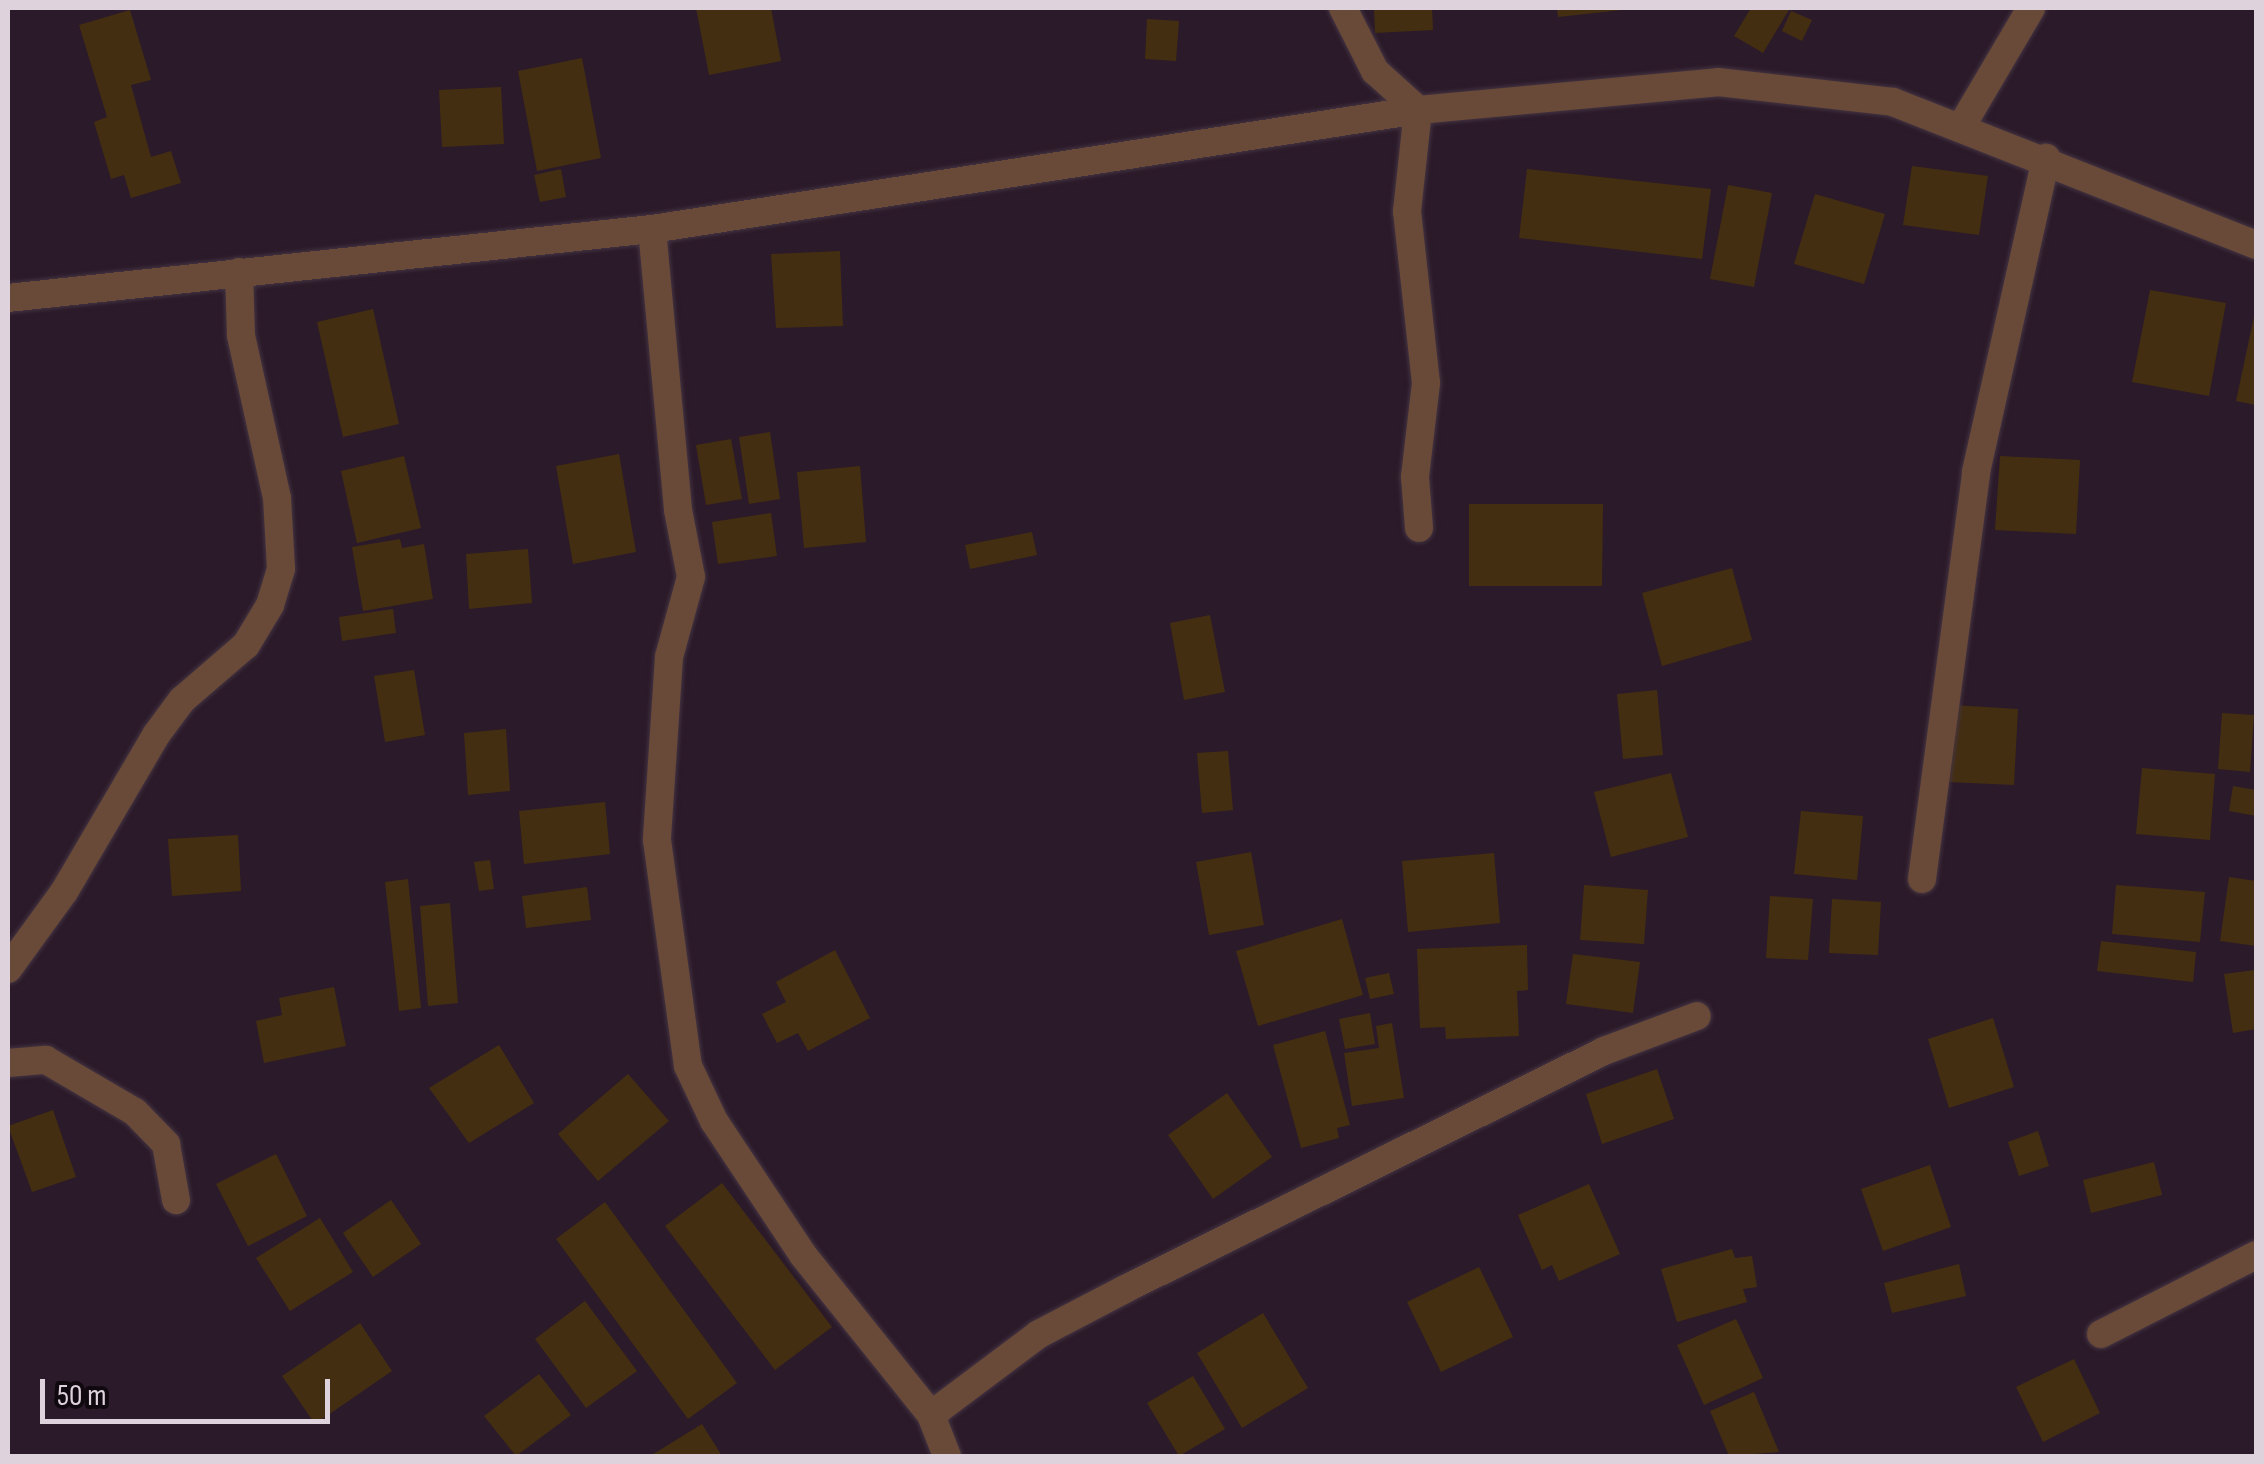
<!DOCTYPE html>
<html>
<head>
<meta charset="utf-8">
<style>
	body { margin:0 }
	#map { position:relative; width:2264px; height:1464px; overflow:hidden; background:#2b1a29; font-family:"Sofia Sans Condensed",sans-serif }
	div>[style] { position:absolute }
	.building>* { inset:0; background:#442e12 }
	.roads { filter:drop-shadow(0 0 2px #443442) drop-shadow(0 0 2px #443442) }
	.minor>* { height:28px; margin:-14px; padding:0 14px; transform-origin:14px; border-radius:14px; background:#694a38 }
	span { translate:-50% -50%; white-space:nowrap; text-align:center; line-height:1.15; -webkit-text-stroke:9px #0f080e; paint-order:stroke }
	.frame { position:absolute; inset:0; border:10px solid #ded2dc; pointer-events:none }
	.scale { position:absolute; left:40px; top:1379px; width:290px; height:45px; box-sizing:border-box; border:5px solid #ded2dc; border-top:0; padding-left:12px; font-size:30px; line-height:35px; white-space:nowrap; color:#ded2dc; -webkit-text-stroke:8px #0f080e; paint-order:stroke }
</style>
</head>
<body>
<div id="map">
	<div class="building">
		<i style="clip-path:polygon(696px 8px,771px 8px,781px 61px,709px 75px)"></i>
		<i style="clip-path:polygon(1374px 8px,1432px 8px,1433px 30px,1375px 33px)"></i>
		<i style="clip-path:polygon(1557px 8px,1621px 8px,1622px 10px,1558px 17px)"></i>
		<i style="clip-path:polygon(1751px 8px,1790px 8px,1763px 53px,1734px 36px)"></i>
		<i style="clip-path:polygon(130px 10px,151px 80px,131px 85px,151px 157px,171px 151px,181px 183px,131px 198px,124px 175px,111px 179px,94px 122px,107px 117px,79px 25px)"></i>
		<i style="clip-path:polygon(1791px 11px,1812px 20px,1802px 41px,1782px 31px)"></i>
		<i style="clip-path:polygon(1147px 19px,1179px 21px,1176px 61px,1145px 59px)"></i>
		<i style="clip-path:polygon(582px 58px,601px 158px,537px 171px,518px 71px)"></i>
		<i style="clip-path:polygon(501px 87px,504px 144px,442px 147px,439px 90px)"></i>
		<i style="clip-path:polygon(1912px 166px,1988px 176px,1979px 235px,1903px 225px)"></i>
		<i style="clip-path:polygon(561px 169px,566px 197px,540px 202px,534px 175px)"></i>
		<i style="clip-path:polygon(1527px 169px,1711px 189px,1702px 259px,1519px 238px)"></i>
		<i style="clip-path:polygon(1728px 185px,1772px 193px,1754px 287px,1710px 279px)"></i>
		<i style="clip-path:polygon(1815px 194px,1885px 214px,1864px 284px,1794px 264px)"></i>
		<i style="clip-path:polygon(840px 251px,843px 326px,776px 328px,771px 254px)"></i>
		<i style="clip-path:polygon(2150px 290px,2226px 303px,2209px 396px,2132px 382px)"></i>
		<i style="clip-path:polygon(373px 309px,399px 424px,343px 437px,317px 322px)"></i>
		<i style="clip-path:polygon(2255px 312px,2256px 312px,2256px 405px,2236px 401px)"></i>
		<i style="clip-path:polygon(770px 432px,780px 499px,749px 504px,739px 437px)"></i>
		<i style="clip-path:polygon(731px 439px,742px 499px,706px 505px,696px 445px)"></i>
		<i style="clip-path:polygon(619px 454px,636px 552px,573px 564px,556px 466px)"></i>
		<i style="clip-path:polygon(404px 456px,421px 528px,357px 543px,341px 471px)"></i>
		<i style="clip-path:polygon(2000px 456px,2080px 460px,2076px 534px,1995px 530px)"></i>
		<i style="clip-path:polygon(860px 466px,866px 542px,804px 548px,797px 472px)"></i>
		<i style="clip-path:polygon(1469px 504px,1603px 504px,1602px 586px,1469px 586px)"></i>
		<i style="clip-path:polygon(771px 513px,777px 556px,718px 564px,712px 522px)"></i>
		<i style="clip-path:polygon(1032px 532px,1037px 555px,970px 569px,965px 545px)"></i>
		<i style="clip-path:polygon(400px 539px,402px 548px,424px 544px,433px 599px,363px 611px,352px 547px)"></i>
		<i style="clip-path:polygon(528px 549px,532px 603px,469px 609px,466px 554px)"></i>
		<i style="clip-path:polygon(1732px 568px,1752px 640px,1662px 666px,1642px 593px)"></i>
		<i style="clip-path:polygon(393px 609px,396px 633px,342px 641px,339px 617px)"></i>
		<i style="clip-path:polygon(1210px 615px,1225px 692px,1184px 700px,1170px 623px)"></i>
		<i style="clip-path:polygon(414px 670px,425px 735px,385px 742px,374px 676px)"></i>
		<i style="clip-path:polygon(1657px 690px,1663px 755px,1623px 759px,1617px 694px)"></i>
		<i style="clip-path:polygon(1953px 705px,2018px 709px,2014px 785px,1948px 782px)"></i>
		<i style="clip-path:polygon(2222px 713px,2254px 715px,2250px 772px,2218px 769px)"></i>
		<i style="clip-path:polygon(506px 729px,510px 791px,468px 795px,464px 733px)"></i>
		<i style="clip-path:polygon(1228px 751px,1233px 810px,1202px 813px,1197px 753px)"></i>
		<i style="clip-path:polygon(2142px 768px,2215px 774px,2210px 840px,2136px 834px)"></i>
		<i style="clip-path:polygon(1671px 773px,1688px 837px,1611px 857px,1594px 792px)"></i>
		<i style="clip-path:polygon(2233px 786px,2256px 790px,2256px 816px,2229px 811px)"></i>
		<i style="clip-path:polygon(605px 802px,610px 854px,524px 864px,519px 811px)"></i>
		<i style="clip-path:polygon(1801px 811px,1863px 816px,1857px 880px,1794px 874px)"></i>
		<i style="clip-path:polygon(238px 835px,241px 891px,172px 896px,168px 839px)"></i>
		<i style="clip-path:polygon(1251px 852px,1264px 925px,1209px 935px,1196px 862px)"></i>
		<i style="clip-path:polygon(1494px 853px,1500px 923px,1408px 932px,1402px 861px)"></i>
		<i style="clip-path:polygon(490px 860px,494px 889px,479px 891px,474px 862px)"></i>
		<i style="clip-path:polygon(2229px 877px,2256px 881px,2256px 946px,2220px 941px)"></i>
		<i style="clip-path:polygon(408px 879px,421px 1008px,399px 1011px,385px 882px)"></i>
		<i style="clip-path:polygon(1584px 885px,1648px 890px,1644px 944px,1580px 940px)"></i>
		<i style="clip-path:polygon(2116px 885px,2205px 892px,2200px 942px,2112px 934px)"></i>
		<i style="clip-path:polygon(587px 887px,591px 920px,526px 928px,522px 896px)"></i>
		<i style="clip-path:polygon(1770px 896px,1813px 899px,1808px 960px,1766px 958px)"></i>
		<i style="clip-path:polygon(1832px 899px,1881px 902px,1878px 955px,1829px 953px)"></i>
		<i style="clip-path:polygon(450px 903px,458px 1003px,428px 1006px,420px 906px)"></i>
		<i style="clip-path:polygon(1342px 919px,1363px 995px,1258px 1026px,1236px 951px)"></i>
		<i style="clip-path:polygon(2101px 941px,2196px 952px,2193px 982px,2097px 971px)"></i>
		<i style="clip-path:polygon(1527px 945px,1528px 990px,1517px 991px,1519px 1036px,1446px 1039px,1445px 1027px,1420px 1028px,1417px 949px)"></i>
		<i style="clip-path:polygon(835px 950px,870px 1018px,808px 1051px,798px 1033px,777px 1043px,762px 1014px,786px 1002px,776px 982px)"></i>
		<i style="clip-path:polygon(1573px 954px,1640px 962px,1633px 1013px,1566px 1004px)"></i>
		<i style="clip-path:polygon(2255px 970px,2256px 1029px,2233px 1033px,2224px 974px)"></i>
		<i style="clip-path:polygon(1389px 973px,1394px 994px,1370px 999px,1365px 978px)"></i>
		<i style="clip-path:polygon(334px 987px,346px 1046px,264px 1063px,256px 1021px,282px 1015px,279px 998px)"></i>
		<i style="clip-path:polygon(1370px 1013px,1375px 1044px,1345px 1049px,1339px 1019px)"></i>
		<i style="clip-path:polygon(1993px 1018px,2014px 1087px,1949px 1108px,1928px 1039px)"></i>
		<i style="clip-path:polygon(1392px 1023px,1404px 1098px,1352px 1106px,1344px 1053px,1379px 1048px,1376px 1026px)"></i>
		<i style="clip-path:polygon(1325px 1031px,1350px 1125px,1337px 1128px,1339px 1138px,1301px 1148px,1273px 1045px)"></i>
		<i style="clip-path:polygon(499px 1045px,534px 1103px,469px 1143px,429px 1088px)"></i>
		<i style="clip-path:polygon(1657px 1069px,1674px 1119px,1602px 1144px,1586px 1094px)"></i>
		<i style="clip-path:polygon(628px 1074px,669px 1121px,598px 1181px,558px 1134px)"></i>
		<i style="clip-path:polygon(1227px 1093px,1272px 1157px,1213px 1199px,1168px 1135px)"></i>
		<i style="clip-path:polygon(53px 1110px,76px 1177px,32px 1192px,8px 1126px)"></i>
		<i style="clip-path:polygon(2038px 1131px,2049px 1166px,2019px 1176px,2008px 1142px)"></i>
		<i style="clip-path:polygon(276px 1154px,307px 1216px,248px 1246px,216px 1184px)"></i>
		<i style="clip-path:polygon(2154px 1162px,2162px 1195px,2091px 1213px,2083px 1180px)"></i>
		<i style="clip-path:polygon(1930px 1165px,1951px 1227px,1883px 1251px,1861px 1189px)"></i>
		<i style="clip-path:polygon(722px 1183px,832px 1327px,775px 1370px,665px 1226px)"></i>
		<i style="clip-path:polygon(1589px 1184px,1620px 1254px,1559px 1281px,1552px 1265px,1542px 1270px,1518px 1215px)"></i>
		<i style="clip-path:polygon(391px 1200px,421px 1244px,373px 1277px,343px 1233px)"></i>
		<i style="clip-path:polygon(605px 1202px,737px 1383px,688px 1419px,556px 1239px)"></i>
		<i style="clip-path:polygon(320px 1218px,353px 1272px,290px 1311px,256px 1258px)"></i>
		<i style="clip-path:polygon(1732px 1249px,1735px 1258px,1752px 1256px,1757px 1287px,1743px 1289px,1747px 1302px,1677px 1322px,1661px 1269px)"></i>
		<i style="clip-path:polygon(1959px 1264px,1966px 1296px,1892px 1313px,1884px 1283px)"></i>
		<i style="clip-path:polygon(1479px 1267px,1513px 1337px,1441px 1372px,1407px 1302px)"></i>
		<i style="clip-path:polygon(585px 1301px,637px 1371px,586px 1408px,535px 1339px)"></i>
		<i style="clip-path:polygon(1263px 1313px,1308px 1388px,1242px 1428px,1197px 1353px)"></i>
		<i style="clip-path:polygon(1736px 1319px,1763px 1378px,1704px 1405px,1677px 1345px)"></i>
		<i style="clip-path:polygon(360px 1323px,392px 1371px,315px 1424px,282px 1376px)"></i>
		<i style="clip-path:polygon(2074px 1359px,2100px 1413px,2043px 1442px,2016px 1387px)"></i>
		<i style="clip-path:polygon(539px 1374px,571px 1415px,516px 1456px,484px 1416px)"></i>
		<i style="clip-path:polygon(1193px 1376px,1225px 1429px,1179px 1456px,1147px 1403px)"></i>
		<i style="clip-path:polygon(1754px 1392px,1779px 1452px,1729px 1456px,1710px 1411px)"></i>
		<i style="clip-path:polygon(702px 1424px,722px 1456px,650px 1456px)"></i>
	</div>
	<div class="roads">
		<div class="minor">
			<i style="left:1343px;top:8px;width:71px;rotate:63.1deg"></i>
			<i style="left:1375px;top:71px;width:58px;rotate:42.2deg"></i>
			<i style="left:1418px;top:110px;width:102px;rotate:96.2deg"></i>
			<i style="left:1407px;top:211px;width:173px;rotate:83.7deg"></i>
			<i style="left:1426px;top:383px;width:95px;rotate:96.7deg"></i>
			<i style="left:1415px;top:477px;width:51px;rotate:85.5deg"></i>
			<i style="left:1961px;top:127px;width:138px;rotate:-59.5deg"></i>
			<i style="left:652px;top:229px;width:282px;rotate:84.7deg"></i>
			<i style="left:678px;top:510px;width:68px;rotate:79deg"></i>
			<i style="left:691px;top:577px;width:83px;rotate:105.4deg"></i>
			<i style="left:669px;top:657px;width:183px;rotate:93.8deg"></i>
			<i style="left:657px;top:840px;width:228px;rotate:82.2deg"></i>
			<i style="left:688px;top:1066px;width:61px;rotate:64.7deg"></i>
			<i style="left:714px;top:1121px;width:161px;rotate:56.4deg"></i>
			<i style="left:803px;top:1255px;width:205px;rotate:51.3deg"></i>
			<i style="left:931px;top:1415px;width:44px;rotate:68.7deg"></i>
			<i style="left:8px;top:298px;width:648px;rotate:-6.12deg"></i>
			<i style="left:652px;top:229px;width:775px;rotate:-8.83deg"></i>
			<i style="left:1418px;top:110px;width:301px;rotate:-5.3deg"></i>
			<i style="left:1718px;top:82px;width:176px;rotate:6.5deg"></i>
			<i style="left:1893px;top:102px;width:390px;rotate:21.5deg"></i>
			<i style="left:1922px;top:879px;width:411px;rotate:-82.4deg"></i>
			<i style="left:1976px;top:472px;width:322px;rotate:-77.4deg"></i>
			<i style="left:8px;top:969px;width:95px;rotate:-54deg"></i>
			<i style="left:64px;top:892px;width:182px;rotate:-59.6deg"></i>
			<i style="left:156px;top:735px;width:44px;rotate:-53.4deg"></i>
			<i style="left:182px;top:700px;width:84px;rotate:-40.7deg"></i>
			<i style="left:246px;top:645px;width:47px;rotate:-59deg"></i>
			<i style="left:270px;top:605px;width:38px;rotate:-73deg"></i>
			<i style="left:281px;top:569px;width:71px;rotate:-93.2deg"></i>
			<i style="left:277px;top:498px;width:167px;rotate:-102.5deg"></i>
			<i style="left:241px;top:335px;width:63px;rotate:-91.8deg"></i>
			<i style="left:8px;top:1063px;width:38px;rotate:-5deg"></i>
			<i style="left:46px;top:1060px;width:103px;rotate:30.3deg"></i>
			<i style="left:135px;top:1112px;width:45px;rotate:45.9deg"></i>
			<i style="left:166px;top:1144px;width:57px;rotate:79.9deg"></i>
			<i style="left:2101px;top:1334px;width:174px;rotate:-27deg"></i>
			<i style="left:931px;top:1415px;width:135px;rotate:-36.9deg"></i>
			<i style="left:1039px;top:1334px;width:97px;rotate:-27.6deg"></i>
			<i style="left:1125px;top:1289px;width:535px;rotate:-26.42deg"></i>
			<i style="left:1604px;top:1051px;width:99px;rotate:-20.6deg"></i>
		</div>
	</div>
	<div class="frame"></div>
	<div class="scale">50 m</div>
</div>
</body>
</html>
